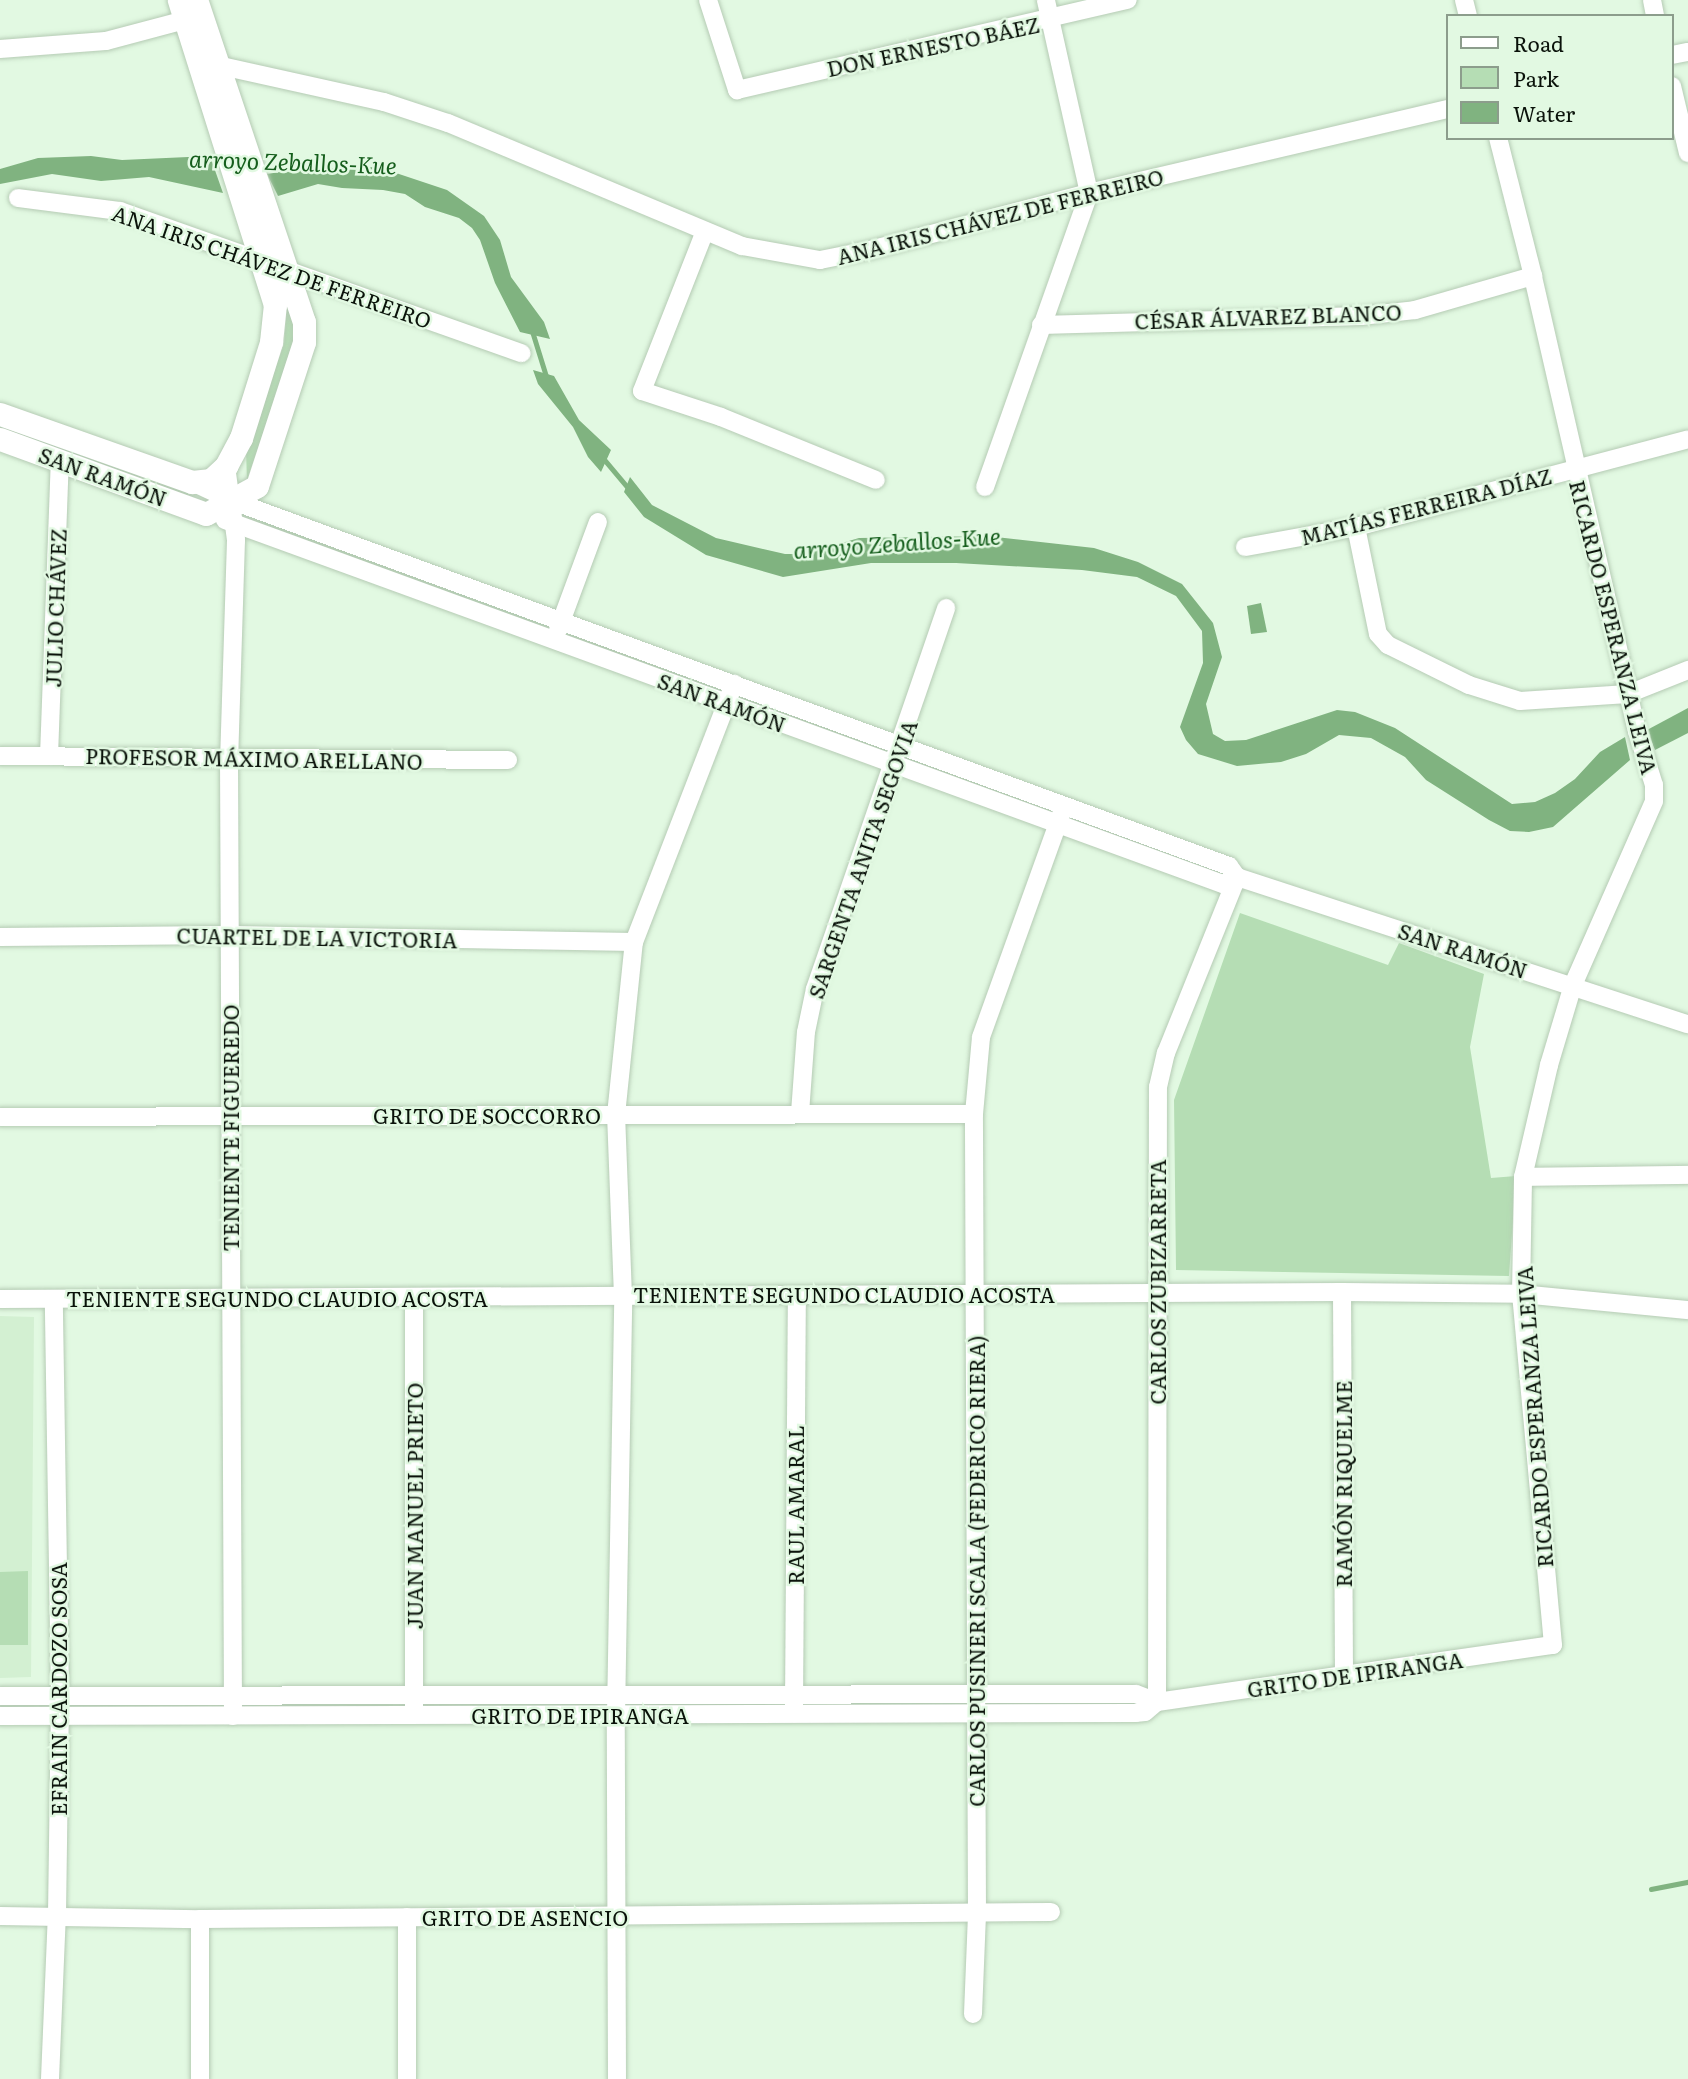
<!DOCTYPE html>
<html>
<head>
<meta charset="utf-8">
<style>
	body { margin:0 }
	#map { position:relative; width:1688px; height:2079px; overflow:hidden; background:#e2f9e2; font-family:Literata,serif }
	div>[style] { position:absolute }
	.built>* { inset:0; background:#d3f0d2 }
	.green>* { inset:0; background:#b5ddb4 }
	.water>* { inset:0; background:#80b380 }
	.stream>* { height:4.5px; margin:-2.25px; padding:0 2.25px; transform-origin:2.25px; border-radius:2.25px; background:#80b380 }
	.roads { filter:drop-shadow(0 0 2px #b5cbb4) drop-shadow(0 0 2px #b5cbb4) }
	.street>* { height:18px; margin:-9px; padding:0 9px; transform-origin:9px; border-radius:9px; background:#fff }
	.secondary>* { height:23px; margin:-11.5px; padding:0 11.5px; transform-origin:11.5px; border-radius:11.5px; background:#fff }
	span { translate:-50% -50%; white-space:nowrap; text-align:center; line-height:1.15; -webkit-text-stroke:5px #e2f9e2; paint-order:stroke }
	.street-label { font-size:21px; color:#0a120a }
	.water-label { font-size:23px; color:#155e1c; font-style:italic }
	.legend { position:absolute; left:1446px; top:14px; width:228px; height:126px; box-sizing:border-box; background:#e2f9e2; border:2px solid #8c9d8c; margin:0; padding:9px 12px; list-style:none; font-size:21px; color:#0a120a }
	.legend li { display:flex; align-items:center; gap:14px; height:35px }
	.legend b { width:35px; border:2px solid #8c9d8c }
</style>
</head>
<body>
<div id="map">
	<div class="built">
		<i style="clip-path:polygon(0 1316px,34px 1317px,31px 1677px,0 1678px)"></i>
	</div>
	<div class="green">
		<i style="clip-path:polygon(287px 306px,298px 330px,247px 480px,246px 451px,284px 344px)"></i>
		<i style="clip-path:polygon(0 426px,188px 492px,188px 495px,187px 496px)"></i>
		<i style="clip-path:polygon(262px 521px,546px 624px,546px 625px,543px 627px,263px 524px)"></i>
		<i style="clip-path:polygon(567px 632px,718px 688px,719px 691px,565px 639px)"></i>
		<i style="clip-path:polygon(744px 696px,885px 749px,885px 751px,744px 701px)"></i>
		<i style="clip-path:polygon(908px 756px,1049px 809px,1048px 812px,906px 760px)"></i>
		<i style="clip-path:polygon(1070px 817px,1223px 872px,1224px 874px,1222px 876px,1071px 821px)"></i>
		<i style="clip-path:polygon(1240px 913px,1388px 965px,1399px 943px,1484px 974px,1470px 1047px,1491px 1178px,1516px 1176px,1509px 1276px,1176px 1270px,1174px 1100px)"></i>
		<i style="clip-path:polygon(28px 1571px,28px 1645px,0 1645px,0 1572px)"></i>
		<i style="clip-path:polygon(1134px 1700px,1134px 1705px,996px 1705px,998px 1702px)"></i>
		<i style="clip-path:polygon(776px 1702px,777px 1706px,631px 1704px,632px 1703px)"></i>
		<i style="clip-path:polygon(811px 1702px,959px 1702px,960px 1705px,809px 1705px)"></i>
		<i style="clip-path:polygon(393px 1703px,393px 1707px,240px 1708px,239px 1704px)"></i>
		<i style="clip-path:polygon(595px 1703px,593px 1707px,425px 1706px,426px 1704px)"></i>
		<i style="clip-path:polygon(67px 1704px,215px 1704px,215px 1706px,68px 1708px)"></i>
	</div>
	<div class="water">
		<i style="clip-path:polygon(91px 156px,122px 160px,210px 156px,223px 193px,149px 177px,101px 181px,52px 174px,0 184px,0 169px,38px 158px)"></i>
		<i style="clip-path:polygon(378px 167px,447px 190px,484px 216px,500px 240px,511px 277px,544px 322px,550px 339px,520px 332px,495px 283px,480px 240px,472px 228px,459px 218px,425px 207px,405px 194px,383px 190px,342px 188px,318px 184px,278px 196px,267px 174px,299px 169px)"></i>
		<i style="clip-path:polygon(533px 370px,554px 376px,579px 420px,611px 450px,601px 472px,588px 457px,573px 427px,538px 384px)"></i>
		<i style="clip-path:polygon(630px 477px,652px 505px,716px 538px,785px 554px,804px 554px,859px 538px,987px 536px,1094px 548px,1138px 562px,1182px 584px,1213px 623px,1222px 657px,1206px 704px,1213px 734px,1225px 741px,1246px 740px,1337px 710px,1355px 712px,1395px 728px,1512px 804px,1535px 802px,1555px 793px,1575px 779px,1600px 752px,1625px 737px,1630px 760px,1553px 827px,1529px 832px,1510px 831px,1489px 820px,1426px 780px,1405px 757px,1371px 738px,1339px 735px,1306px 754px,1281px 762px,1237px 766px,1198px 754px,1186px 740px,1180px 727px,1203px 663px,1202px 631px,1176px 596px,1137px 577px,1082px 570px,956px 563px,871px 563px,783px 577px,706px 555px,644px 517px,624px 492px)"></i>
		<i style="clip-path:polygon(1261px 603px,1267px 632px,1251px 634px,1247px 606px)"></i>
		<i style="clip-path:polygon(1688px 708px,1688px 733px,1655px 750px,1647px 730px)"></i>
	</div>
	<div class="stream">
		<i style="left:533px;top:333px;width:47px;rotate:72.7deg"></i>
		<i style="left:604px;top:459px;width:40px;rotate:50deg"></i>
		<i style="left:1651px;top:1889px;width:38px;rotate:-11deg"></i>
	</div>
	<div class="roads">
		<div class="street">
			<i style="left:708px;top:0;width:95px;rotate:72.1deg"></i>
			<i style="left:737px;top:90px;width:401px;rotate:-13deg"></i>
			<i style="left:1464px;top:0;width:16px;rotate:76deg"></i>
			<i style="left:1652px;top:0;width:16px;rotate:79deg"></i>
			<i style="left:0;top:49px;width:106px;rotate:-4.3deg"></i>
			<i style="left:106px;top:41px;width:93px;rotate:-14.9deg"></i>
			<i style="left:1672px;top:55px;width:16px;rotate:-11deg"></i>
			<i style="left:208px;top:67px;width:9px;rotate:-13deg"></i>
			<i style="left:217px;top:65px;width:171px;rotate:12.5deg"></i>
			<i style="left:384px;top:102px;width:67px;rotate:18.2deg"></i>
			<i style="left:448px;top:123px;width:319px;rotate:22.7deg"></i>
			<i style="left:742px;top:246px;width:79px;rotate:10.2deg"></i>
			<i style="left:820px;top:260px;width:51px;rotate:-11.3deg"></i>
			<i style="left:870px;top:250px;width:226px;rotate:-14.6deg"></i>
			<i style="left:1089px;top:193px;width:369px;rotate:-13.2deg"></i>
			<i style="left:1672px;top:86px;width:69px;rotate:76.6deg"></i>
			<i style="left:18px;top:198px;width:103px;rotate:7.3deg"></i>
			<i style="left:120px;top:211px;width:426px;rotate:19.5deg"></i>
			<i style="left:705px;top:231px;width:172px;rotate:111.5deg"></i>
			<i style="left:642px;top:391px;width:83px;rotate:18.2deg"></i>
			<i style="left:721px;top:417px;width:167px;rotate:22.1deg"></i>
			<i style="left:1041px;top:325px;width:320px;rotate:-1.6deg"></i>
			<i style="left:1361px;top:316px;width:54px;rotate:-6.3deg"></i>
			<i style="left:1415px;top:310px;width:123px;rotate:-16.1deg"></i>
			<i style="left:226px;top:466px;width:75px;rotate:82.3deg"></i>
			<i style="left:236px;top:540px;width:217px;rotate:91.8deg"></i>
			<i style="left:229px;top:757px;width:959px;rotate:89.76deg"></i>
			<i style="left:192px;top:482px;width:45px;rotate:24.9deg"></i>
			<i style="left:233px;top:501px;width:1061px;rotate:20.13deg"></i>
			<i style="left:1229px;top:866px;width:14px;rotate:54deg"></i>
			<i style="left:1237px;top:877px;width:474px;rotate:18.1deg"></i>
			<i style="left:985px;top:487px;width:312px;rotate:-70.5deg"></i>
			<i style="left:1089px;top:193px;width:198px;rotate:-102.6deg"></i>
			<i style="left:225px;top:520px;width:1062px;rotate:20.04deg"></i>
			<i style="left:1223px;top:884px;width:16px;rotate:-27deg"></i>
			<i style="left:1356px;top:527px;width:109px;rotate:78.4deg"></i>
			<i style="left:1378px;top:634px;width:15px;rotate:48deg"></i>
			<i style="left:1388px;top:645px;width:90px;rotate:26.3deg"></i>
			<i style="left:1469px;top:685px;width:53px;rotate:17.4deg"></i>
			<i style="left:1520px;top:701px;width:108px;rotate:-3.7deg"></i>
			<i style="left:1628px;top:694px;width:65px;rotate:-21.8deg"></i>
			<i style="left:1245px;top:547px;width:113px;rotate:-10.2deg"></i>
			<i style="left:1356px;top:527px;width:343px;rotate:-14.8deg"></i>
			<i style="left:558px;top:630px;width:115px;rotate:-69.7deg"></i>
			<i style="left:0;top:756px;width:508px;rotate:0.45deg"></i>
			<i style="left:49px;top:756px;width:297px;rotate:-87.9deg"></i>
			<i style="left:0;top:937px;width:229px;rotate:-0.5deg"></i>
			<i style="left:229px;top:935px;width:405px;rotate:1deg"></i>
			<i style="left:800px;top:1113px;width:81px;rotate:-85.8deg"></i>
			<i style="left:806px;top:1032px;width:44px;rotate:-78.2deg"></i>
			<i style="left:815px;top:989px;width:403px;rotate:-71deg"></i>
			<i style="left:0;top:1117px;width:974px;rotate:-0.18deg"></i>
			<i style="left:1523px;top:1177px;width:165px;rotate:-0.7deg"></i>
			<i style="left:1342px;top:1292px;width:383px;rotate:89.7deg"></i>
			<i style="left:414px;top:1297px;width:411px;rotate:90deg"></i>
			<i style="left:0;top:1299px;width:1342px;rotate:-0.3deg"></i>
			<i style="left:1342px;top:1292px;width:179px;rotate:0.6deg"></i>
			<i style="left:1521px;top:1294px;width:168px;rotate:5.5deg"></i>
			<i style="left:0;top:1696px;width:1136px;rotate:-0.1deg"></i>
			<i style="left:1136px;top:1694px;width:22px;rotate:21deg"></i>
			<i style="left:1157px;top:1702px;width:615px;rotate:-89.91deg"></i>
			<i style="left:1158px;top:1087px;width:35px;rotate:-77deg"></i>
			<i style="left:1166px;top:1053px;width:190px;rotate:-68deg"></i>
			<i style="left:794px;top:1707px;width:411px;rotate:-89.6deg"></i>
			<i style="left:0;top:1716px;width:1135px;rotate:-0.15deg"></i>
			<i style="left:1135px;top:1713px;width:10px;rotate:-6deg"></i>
			<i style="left:1145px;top:1712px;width:16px;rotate:-40deg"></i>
			<i style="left:1157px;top:1702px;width:400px;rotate:-8.2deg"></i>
			<i style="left:1553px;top:1645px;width:352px;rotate:-95.2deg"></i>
			<i style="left:1521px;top:1294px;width:117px;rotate:-89deg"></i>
			<i style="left:1523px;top:1177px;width:115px;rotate:-76.9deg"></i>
			<i style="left:1549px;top:1065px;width:84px;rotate:-73.3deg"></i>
			<i style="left:1573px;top:985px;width:201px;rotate:-66.2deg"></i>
			<i style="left:1654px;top:801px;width:16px;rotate:-90deg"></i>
			<i style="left:1654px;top:785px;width:57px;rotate:-107.5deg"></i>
			<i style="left:1637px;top:731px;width:467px;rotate:-102.9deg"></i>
			<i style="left:1533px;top:276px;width:142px;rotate:-104.2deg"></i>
			<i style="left:0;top:1916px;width:200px;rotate:0.9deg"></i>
			<i style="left:200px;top:1919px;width:851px;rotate:-0.47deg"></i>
			<i style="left:200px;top:1919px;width:160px;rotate:90deg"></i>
			<i style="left:973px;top:2014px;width:101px;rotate:-87.7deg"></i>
			<i style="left:977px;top:1913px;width:799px;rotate:-90.22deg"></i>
			<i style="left:974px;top:1114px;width:77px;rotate:-84.8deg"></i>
			<i style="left:981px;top:1037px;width:245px;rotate:-70.2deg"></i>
			<i style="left:50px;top:2079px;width:164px;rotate:-87.6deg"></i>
			<i style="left:57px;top:1915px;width:219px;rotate:-89.2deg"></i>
			<i style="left:60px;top:1696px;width:397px;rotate:-90.9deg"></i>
			<i style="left:407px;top:2079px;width:162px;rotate:-90deg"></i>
			<i style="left:617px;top:2079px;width:364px;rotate:-90.2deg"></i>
			<i style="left:616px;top:1715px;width:419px;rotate:-89deg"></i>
			<i style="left:623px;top:1296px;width:181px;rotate:-92.2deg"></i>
			<i style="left:616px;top:1115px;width:174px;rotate:-84.1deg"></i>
			<i style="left:634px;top:942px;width:277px;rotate:-68.8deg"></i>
		</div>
		<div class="secondary">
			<i style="left:0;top:414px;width:204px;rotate:19.5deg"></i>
			<i style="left:192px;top:482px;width:19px;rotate:-6deg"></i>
			<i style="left:211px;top:480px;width:21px;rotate:-43deg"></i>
			<i style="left:226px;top:466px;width:32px;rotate:-62deg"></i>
			<i style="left:241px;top:438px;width:101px;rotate:-72.6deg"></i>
			<i style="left:271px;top:342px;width:37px;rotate:-84deg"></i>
			<i style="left:275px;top:305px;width:320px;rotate:-107.5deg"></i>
			<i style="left:0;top:439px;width:219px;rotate:20deg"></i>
			<i style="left:206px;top:514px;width:58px;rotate:-28.8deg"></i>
			<i style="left:257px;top:486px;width:151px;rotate:-71.9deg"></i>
			<i style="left:304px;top:342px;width:20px;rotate:-90deg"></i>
			<i style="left:304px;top:322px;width:340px;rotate:-108.5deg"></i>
		</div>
	</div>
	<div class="street-label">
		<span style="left:933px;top:46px;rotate:-12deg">DON ERNESTO BÁEZ</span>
		<span style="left:1000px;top:216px;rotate:-14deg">ANA IRIS CHÁVEZ DE FERREIRO</span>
		<span style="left:272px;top:266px;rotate:19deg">ANA IRIS CHÁVEZ DE FERREIRO</span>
		<span style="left:1268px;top:316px;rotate:-2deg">CÉSAR ÁLVAREZ BLANCO</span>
		<span style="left:103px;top:476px;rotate:20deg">SAN RAMÓN</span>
		<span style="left:1426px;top:506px;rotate:-14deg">MATÍAS FERREIRA DÍAZ</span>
		<span style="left:55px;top:608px;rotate:-88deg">JULIO CHÁVEZ</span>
		<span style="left:1614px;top:627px;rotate:76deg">RICARDO ESPERANZA LEIVA</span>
		<span style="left:722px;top:702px;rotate:20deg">SAN RAMÓN</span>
		<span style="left:254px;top:758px;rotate:1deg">PROFESOR MÁXIMO ARELLANO</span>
		<span style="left:862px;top:859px;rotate:-71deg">SARGENTA ANITA SEGOVIA</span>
		<span style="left:317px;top:937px;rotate:1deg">CUARTEL DE LA VICTORIA</span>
		<span style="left:1463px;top:950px;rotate:18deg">SAN RAMÓN</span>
		<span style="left:487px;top:1115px">GRITO DE SOCCORRO</span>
		<span style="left:230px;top:1128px;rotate:-90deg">TENIENTE FIGUEREDO</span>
		<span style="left:1157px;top:1282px;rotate:-90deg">CARLOS ZUBIZARRETA</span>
		<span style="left:844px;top:1294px">TENIENTE SEGUNDO CLAUDIO ACOSTA</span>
		<span style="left:277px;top:1298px">TENIENTE SEGUNDO CLAUDIO ACOSTA</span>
		<span style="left:1534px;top:1417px;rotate:-94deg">RICARDO ESPERANZA LEIVA</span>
		<span style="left:1343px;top:1484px;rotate:-90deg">RAMÓN RIQUELME</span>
		<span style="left:795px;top:1505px;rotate:-90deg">RAUL AMARAL</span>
		<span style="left:414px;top:1506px;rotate:-90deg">JUAN MANUEL PRIETO</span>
		<span style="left:976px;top:1571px;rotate:-90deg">CARLOS PUSINERI SCALA (FEDERICO RIERA)</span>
		<span style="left:1355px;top:1674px;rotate:-8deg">GRITO DE IPIRANGA</span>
		<span style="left:58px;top:1689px;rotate:-90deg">EFRAIN CARDOZO SOSA</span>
		<span style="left:580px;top:1715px">GRITO DE IPIRANGA</span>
		<span style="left:525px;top:1917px">GRITO DE ASENCIO</span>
	</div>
	<div class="water-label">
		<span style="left:293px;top:161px;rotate:2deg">arroyo Zeballos-Kue</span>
		<span style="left:897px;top:542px;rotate:-4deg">arroyo Zeballos-Kue</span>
	</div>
	<ul class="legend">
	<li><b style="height:9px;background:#fff"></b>Road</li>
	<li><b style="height:19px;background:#b5ddb4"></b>Park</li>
	<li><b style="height:19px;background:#80b380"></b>Water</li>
	</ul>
</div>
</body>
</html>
